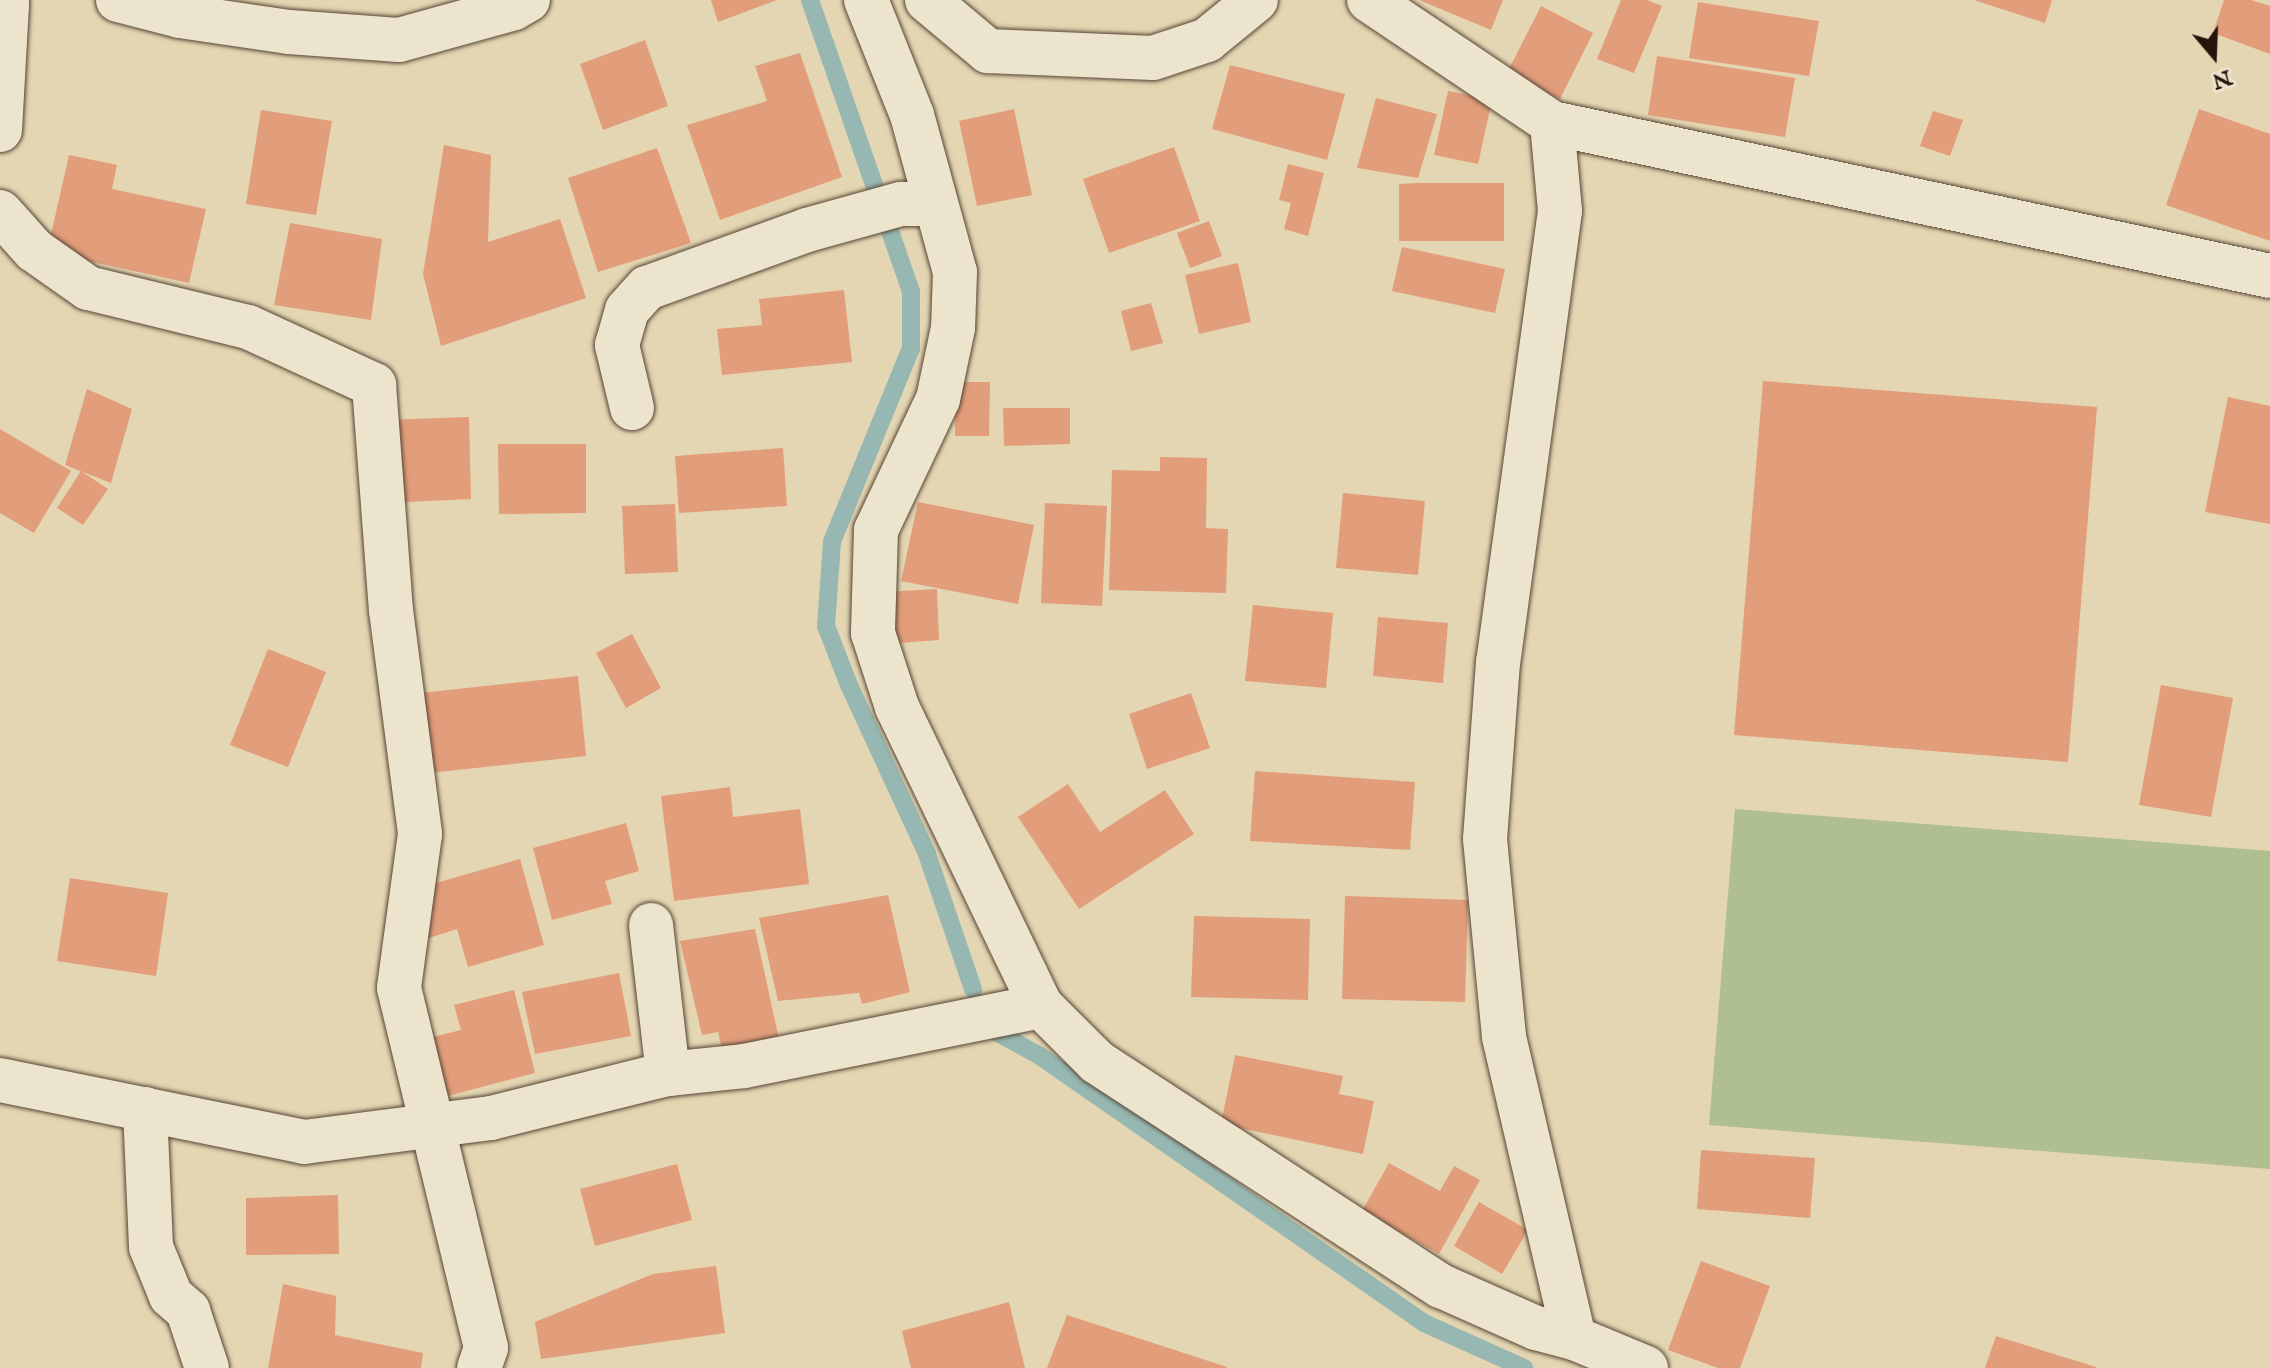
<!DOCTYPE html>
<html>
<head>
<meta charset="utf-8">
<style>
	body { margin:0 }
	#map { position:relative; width:2270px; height:1368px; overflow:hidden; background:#e4d6b2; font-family:"IM FELL English",serif }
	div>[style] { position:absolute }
	.green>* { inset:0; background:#afbf90 }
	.stream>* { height:18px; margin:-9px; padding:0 9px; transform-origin:9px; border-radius:9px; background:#97b8b2 }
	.building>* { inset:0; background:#e29d7b }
	.roads { filter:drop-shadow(0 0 2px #564535) drop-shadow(0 0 2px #564535) }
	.street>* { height:44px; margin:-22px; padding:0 22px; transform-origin:22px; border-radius:22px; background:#ede4cd }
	span { translate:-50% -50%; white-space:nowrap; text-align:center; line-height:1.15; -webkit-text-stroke:8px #ede4cd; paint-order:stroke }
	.north { position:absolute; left:2174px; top:16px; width:80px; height:80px; -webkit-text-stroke:6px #ede4cd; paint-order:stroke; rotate:161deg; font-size:22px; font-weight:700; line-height:32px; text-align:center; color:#26150b }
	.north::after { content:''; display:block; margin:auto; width:28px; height:36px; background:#26150b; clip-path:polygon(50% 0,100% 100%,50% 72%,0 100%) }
</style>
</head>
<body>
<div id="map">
	<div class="green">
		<i style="clip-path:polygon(1735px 809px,2270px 851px,2270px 1169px,1709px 1125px)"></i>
	</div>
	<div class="stream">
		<i style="left:810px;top:0;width:308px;rotate:70.9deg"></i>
		<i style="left:911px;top:291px;width:57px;rotate:90deg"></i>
		<i style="left:911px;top:348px;width:209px;rotate:112.2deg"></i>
		<i style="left:832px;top:542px;width:84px;rotate:94.1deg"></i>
		<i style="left:826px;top:626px;width:63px;rotate:68.7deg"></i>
		<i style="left:849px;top:685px;width:186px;rotate:65.2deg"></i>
		<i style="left:927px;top:854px;width:143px;rotate:71.2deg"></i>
		<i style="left:989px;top:1028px;width:58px;rotate:28.8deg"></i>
		<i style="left:1040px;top:1056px;width:468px;rotate:34.8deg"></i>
		<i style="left:1424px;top:1323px;width:110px;rotate:24.2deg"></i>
	</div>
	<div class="building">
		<i style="clip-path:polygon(711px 0,777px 0,718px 22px)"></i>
		<i style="clip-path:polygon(1419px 0,1503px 0,1491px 30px)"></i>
		<i style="clip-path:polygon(1621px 0,1647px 0,1662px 6px,1634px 73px,1597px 59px)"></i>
		<i style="clip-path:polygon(1974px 0,2052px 0,2045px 23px)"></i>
		<i style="clip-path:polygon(2224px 0,2251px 0,2270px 6px,2270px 54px,2213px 33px)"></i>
		<i style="clip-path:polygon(1698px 2px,1819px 21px,1809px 76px,1689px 58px)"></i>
		<i style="clip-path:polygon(1541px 6px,1593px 33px,1560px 99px,1507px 73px)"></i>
		<i style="clip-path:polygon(645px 40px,668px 106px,603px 130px,580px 64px)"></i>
		<i style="clip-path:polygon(800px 53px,842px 177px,720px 220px,687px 125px,767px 101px,755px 66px)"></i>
		<i style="clip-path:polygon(1657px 56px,1795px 78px,1785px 137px,1648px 115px)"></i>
		<i style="clip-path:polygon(1230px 65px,1345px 94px,1327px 160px,1212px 129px)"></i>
		<i style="clip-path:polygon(1448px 91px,1492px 100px,1478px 164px,1434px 155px)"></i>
		<i style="clip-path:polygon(1376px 98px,1437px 114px,1418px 178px,1357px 168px)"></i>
		<i style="clip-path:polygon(1014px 109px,1032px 195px,977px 206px,959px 121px)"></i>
		<i style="clip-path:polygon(2199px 109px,2270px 134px,2270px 241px,2166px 205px)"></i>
		<i style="clip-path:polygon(261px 110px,332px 121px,316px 215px,246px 204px)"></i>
		<i style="clip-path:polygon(1933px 111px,1963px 120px,1950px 156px,1920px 146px)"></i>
		<i style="clip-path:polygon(444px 145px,491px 155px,488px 242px,560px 219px,586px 298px,441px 346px,423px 274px)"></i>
		<i style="clip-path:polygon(1174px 147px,1200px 221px,1109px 253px,1083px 179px)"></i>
		<i style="clip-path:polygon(657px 148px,691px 243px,598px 272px,568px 178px)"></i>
		<i style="clip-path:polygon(69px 155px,117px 165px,112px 189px,206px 209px,189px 283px,47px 252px)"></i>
		<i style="clip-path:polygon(1288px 164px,1324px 173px,1308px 236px,1284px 229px,1291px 203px,1279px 200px)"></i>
		<i style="clip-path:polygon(1418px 183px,1504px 183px,1504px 241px,1399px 241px,1399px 184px)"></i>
		<i style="clip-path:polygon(1209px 221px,1222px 256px,1190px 268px,1177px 233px)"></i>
		<i style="clip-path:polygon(290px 223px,382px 239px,371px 320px,274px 305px)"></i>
		<i style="clip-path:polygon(1402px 247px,1505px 269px,1495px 313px,1392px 291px)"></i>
		<i style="clip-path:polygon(1238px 263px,1251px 322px,1199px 334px,1185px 275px)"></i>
		<i style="clip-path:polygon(844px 290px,852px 362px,722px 375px,717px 329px,762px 325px,759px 299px)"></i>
		<i style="clip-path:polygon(1151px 303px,1163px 343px,1131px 351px,1121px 311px)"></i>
		<i style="clip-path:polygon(1763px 381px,2097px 407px,2068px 762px,1734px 735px)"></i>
		<i style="clip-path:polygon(956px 382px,990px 382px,989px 436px,955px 436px)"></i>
		<i style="clip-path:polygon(87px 389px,132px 409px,111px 483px,65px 465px)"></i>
		<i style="clip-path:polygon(2228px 397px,2270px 406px,2270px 524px,2205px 512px)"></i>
		<i style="clip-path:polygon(1003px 408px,1070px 408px,1070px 444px,1004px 446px)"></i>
		<i style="clip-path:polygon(469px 417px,471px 499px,385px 503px,383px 420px)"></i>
		<i style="clip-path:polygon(0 429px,71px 471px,34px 533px,0 513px)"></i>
		<i style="clip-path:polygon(498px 444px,586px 444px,586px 513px,499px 514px)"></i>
		<i style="clip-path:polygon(783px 448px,787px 506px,679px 513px,675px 456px)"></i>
		<i style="clip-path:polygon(1160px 457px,1207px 458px,1206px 528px,1228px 529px,1226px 593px,1109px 590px,1112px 470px,1160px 471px)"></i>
		<i style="clip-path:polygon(81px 471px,108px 489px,83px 525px,57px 508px)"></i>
		<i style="clip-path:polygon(1343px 493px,1425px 501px,1418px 575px,1336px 568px)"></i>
		<i style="clip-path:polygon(918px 502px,1034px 525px,1018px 604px,901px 581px)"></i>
		<i style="clip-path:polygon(1045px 503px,1107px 506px,1102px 606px,1041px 603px)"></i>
		<i style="clip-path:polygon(675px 504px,678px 572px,625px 574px,622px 506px)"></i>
		<i style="clip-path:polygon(937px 589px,939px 640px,886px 644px,883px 592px)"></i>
		<i style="clip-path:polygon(1253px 605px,1333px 613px,1326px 688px,1245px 681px)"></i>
		<i style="clip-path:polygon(1378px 617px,1448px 623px,1443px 683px,1373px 676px)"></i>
		<i style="clip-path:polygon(632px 634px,661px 688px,626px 708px,596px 653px)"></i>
		<i style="clip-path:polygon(268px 649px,326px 672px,288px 767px,230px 745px)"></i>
		<i style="clip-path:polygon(578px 676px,586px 756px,430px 773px,421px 693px)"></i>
		<i style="clip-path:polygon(2161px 685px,2233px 698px,2211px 817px,2139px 805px)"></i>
		<i style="clip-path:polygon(1191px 693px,1210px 748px,1147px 769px,1129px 714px)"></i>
		<i style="clip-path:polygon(1255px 771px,1415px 782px,1410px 850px,1250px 841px)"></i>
		<i style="clip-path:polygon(1068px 784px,1100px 832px,1165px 790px,1194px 834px,1079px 909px,1018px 817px)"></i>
		<i style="clip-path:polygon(730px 787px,733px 817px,800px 809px,809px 884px,674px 901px,661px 796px)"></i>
		<i style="clip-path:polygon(626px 823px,639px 871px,605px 881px,612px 904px,552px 920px,533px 848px)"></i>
		<i style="clip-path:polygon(520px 859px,544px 945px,468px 967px,457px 929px,429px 938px,415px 889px)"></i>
		<i style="clip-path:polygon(70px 878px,168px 893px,156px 976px,57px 961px)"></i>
		<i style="clip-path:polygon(888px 895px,910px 992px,862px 1004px,859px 993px,778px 1001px,759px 918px)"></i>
		<i style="clip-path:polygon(1345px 896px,1468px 900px,1465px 1002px,1342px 999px)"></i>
		<i style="clip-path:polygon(1194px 916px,1310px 919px,1308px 1000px,1191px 997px)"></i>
		<i style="clip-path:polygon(755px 929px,779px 1039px,723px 1054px,718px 1032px,702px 1035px,680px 941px)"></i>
		<i style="clip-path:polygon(619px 973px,631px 1036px,535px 1054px,522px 992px)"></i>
		<i style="clip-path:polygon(514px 990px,535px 1073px,444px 1097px,429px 1038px,461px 1030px,454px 1005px)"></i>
		<i style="clip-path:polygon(1235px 1055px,1343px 1076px,1339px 1094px,1374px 1101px,1363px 1154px,1221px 1124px)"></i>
		<i style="clip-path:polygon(1701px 1150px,1815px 1158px,1810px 1218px,1697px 1209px)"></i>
		<i style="clip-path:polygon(1389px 1163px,1440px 1191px,1454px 1166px,1480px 1180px,1439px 1254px,1362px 1211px)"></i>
		<i style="clip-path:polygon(677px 1164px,692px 1220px,595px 1246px,580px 1189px)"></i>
		<i style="clip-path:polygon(338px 1195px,339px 1254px,246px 1255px,246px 1198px)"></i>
		<i style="clip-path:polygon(1479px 1202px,1528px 1230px,1502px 1274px,1454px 1246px)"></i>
		<i style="clip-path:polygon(1701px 1261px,1770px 1286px,1740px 1368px,1718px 1368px,1668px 1350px)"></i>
		<i style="clip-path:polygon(716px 1266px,725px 1333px,541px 1359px,535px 1322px,653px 1274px)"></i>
		<i style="clip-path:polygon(283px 1284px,336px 1296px,335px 1335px,423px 1353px,421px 1368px,268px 1368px)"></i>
		<i style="clip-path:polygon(1009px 1302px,1025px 1368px,911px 1368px,902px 1331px)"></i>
		<i style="clip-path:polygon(1067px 1315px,1227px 1367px,1227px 1368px,1047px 1368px)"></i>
		<i style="clip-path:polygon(1996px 1336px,2096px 1367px,2096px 1368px,1985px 1368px)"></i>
	</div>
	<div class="roads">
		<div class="street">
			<i style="left:118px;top:0;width:64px;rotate:14.5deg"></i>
			<i style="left:180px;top:16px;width:110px;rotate:8.4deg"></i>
			<i style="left:289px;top:32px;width:110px;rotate:4.2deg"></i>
			<i style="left:399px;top:40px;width:119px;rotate:-15.5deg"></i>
			<i style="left:514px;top:8px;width:16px;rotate:-30deg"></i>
			<i style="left:866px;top:0;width:124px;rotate:68.2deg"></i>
			<i style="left:912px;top:115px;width:163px;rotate:74.7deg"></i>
			<i style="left:955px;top:272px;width:56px;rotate:92deg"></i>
			<i style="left:953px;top:328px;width:73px;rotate:101.9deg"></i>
			<i style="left:938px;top:399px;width:145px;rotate:115.3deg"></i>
			<i style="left:876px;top:530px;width:103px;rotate:91.7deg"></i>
			<i style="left:873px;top:633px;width:78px;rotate:72deg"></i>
			<i style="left:897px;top:707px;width:332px;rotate:64.3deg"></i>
			<i style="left:1041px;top:1006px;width:79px;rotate:45deg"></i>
			<i style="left:1097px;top:1062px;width:411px;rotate:33.1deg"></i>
			<i style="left:1441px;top:1286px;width:104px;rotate:23.9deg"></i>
			<i style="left:1536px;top:1328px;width:39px;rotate:15deg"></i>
			<i style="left:927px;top:0;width:80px;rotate:39.9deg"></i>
			<i style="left:988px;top:51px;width:165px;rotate:2.4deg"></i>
			<i style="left:1153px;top:58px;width:57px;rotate:-18.4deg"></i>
			<i style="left:1207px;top:40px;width:63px;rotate:-39.2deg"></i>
			<i style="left:1369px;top:0;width:220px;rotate:33.9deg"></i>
			<i style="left:1552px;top:123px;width:88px;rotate:84.8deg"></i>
			<i style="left:1560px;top:211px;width:455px;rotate:97.8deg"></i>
			<i style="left:1498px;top:662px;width:177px;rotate:94.2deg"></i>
			<i style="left:1485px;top:839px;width:199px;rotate:84.5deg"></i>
			<i style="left:1504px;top:1037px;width:309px;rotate:76.9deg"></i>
			<i style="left:1574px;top:1338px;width:78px;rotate:22.6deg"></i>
			<i style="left:1552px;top:123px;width:734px;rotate:12.03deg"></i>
			<i style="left:0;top:130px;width:126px;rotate:-86.8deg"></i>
			<i style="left:7px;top:4px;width:6px;rotate:-135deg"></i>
			<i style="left:0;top:212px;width:51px;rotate:48.2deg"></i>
			<i style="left:34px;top:250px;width:66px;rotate:35.1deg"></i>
			<i style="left:88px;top:288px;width:165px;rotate:13.7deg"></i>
			<i style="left:248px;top:327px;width:139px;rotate:24.7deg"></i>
			<i style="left:374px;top:385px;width:226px;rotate:85.7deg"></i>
			<i style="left:391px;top:610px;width:226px;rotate:82.6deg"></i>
			<i style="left:420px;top:834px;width:155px;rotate:97.8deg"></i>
			<i style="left:399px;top:988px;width:370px;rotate:76.4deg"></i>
			<i style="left:486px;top:1348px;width:21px;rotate:109deg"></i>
			<i style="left:632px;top:408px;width:65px;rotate:-103.4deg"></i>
			<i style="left:617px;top:345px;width:36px;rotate:-74deg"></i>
			<i style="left:627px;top:310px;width:30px;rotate:-48deg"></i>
			<i style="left:647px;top:288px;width:170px;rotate:-19.9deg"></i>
			<i style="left:807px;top:230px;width:98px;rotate:-15.5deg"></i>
			<i style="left:901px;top:204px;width:34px"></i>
			<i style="left:651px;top:925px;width:150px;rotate:83.5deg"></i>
			<i style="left:0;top:1080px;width:310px;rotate:11.5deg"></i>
			<i style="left:304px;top:1142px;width:189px;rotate:-7.3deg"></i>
			<i style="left:491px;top:1118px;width:182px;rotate:-14deg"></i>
			<i style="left:668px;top:1074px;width:76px;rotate:-6deg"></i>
			<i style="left:744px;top:1066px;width:303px;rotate:-11.4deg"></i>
			<i style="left:145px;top:1109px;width:138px;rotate:87.5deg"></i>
			<i style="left:151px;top:1247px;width:53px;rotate:67.8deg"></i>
			<i style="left:171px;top:1296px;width:23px;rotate:41deg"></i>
			<i style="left:188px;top:1311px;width:60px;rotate:71.6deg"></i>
		</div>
	</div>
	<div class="north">N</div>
</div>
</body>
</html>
